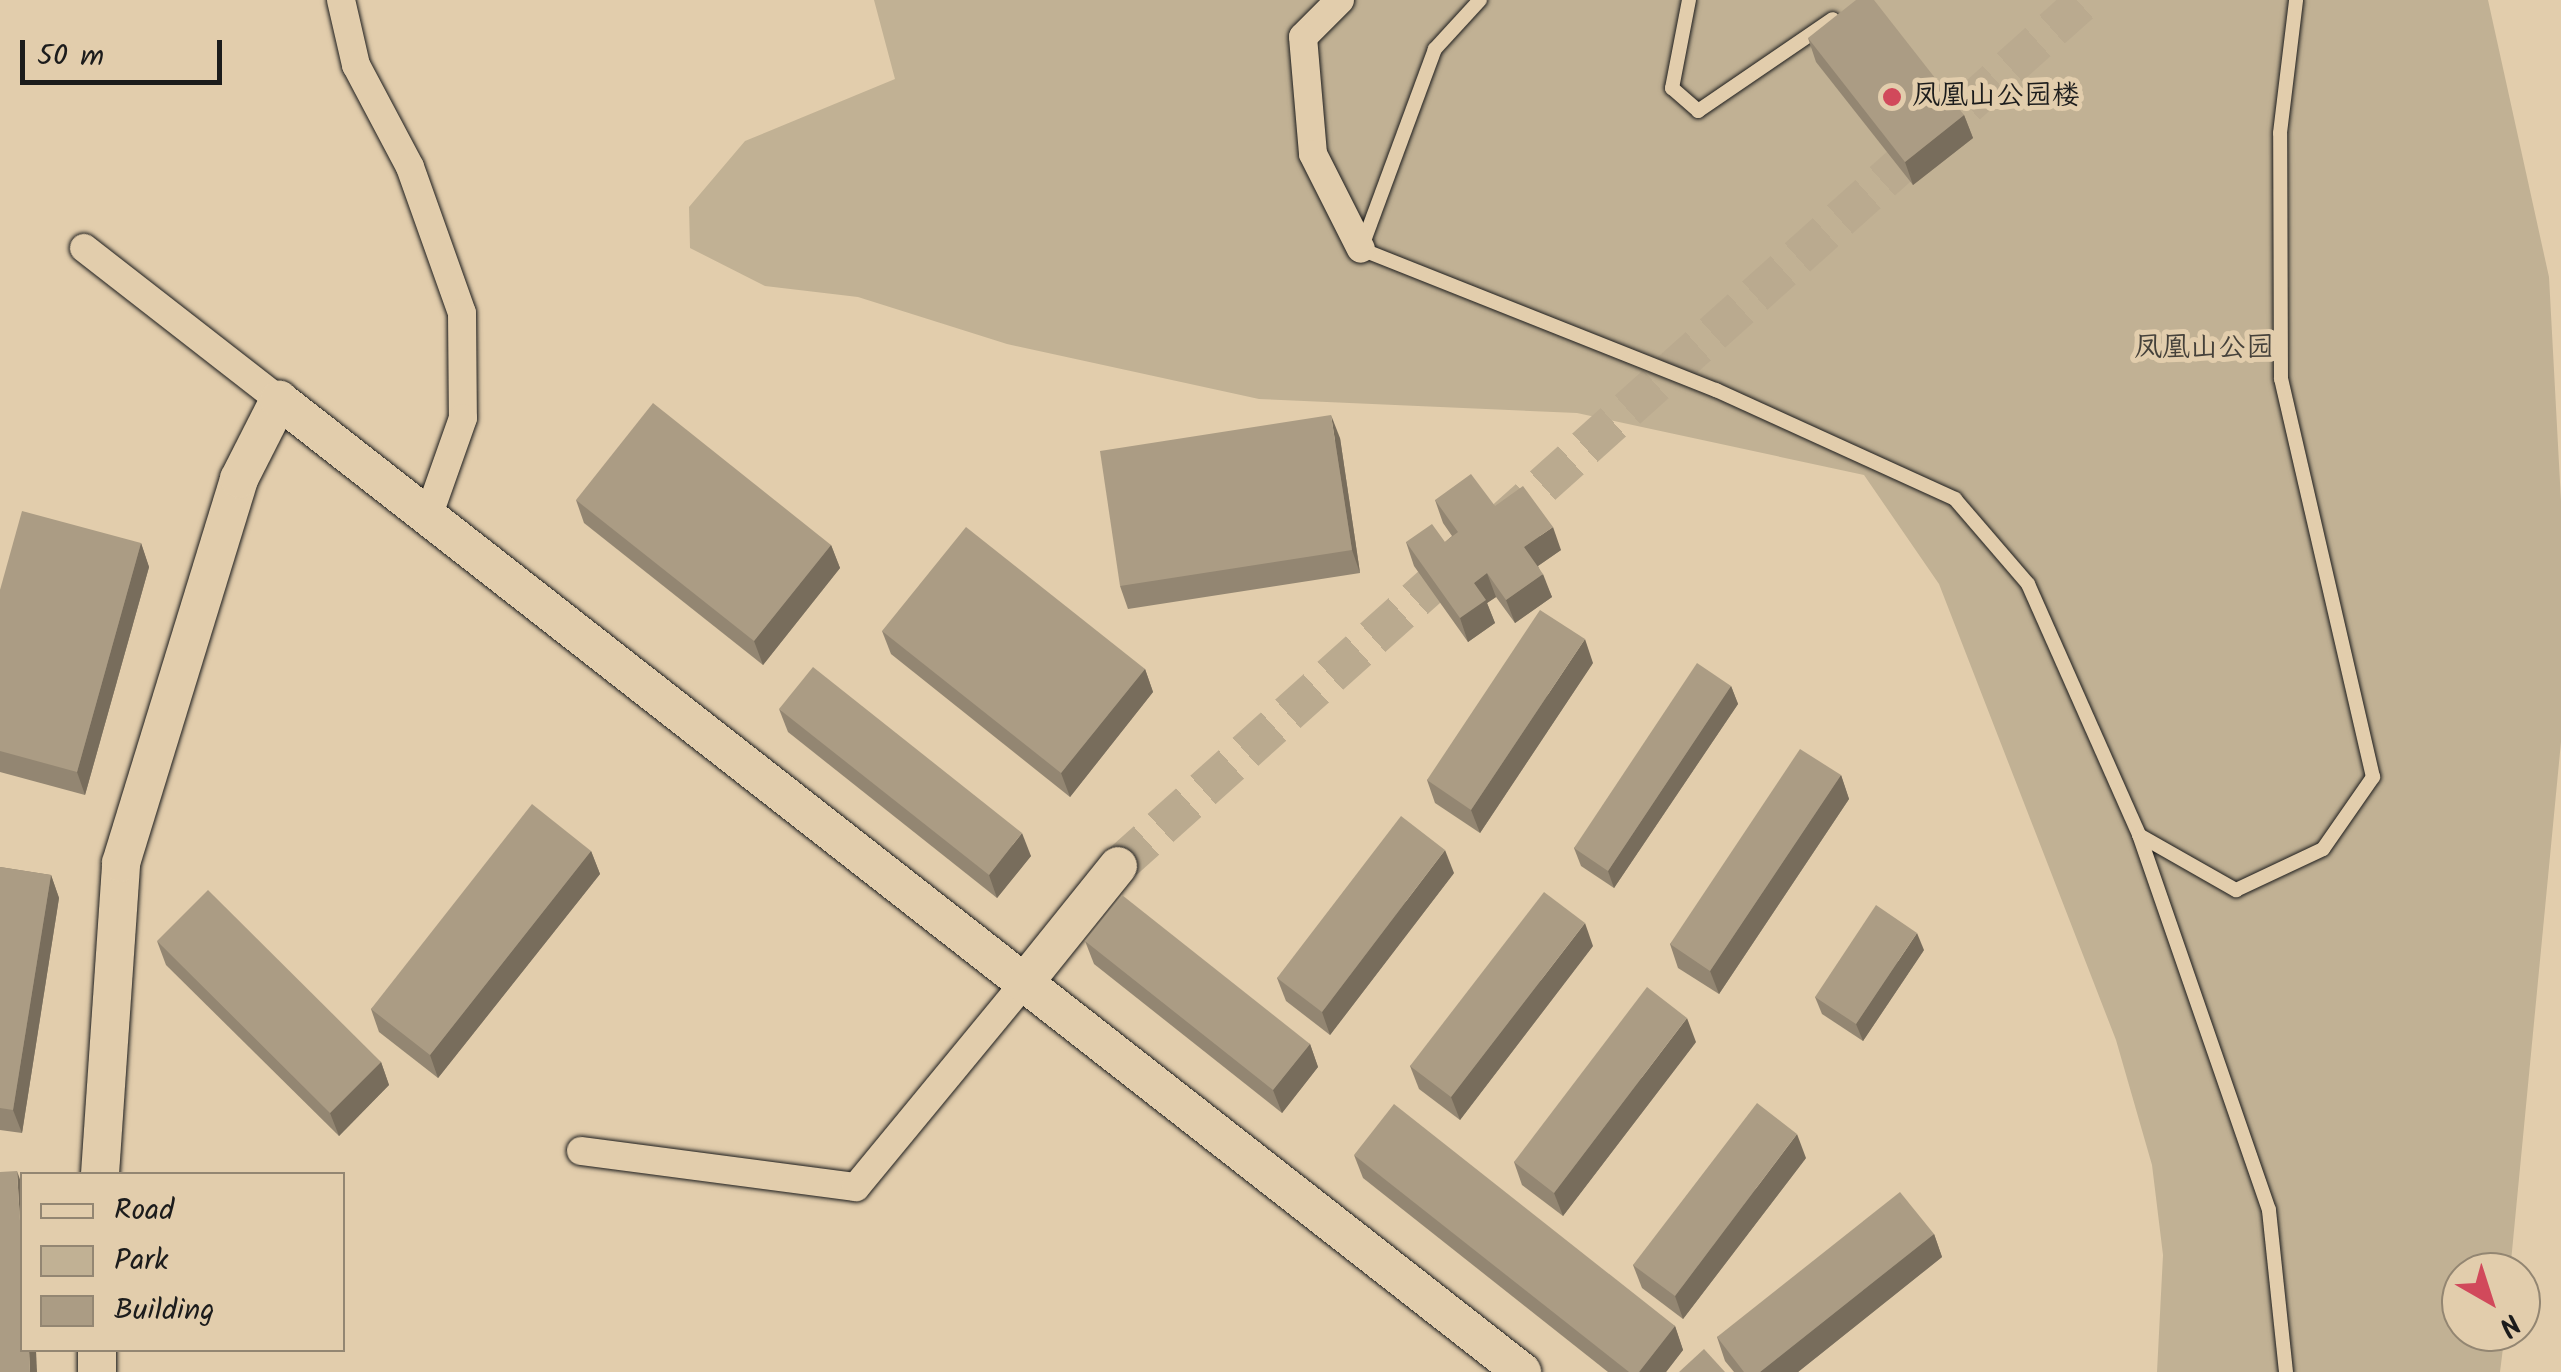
<!DOCTYPE html>
<html>
<head>
<meta charset="utf-8">
<style>
	body { margin:0 }
	#map { position:relative; width:2561px; height:1372px; overflow:hidden; background:#e2cdac; font-family:Kalam,"LXGW WenKai TC",sans-serif }
	div>[style] { position:absolute }
	.green>* { inset:0; background:#c1b194 }
	.secondary-tunnel>* { height:38px; margin-top:-19px; transform-origin:0; background:repeating-linear-gradient(90deg,#baaa8f 0 38px,transparent 0 57px) }
	.roads { filter:drop-shadow(0 0 2px #1c1c1c) drop-shadow(0 0 2px #1c1c1c) }
	.lane>* { height:14px; margin:-7px; padding:0 7px; transform-origin:7px; border-radius:7px; background:#e2cdac }
	.street>* { height:28px; margin:-14px; padding:0 14px; transform-origin:14px; border-radius:14px; background:#e2cdac }
	.secondary>* { height:38px; margin:-19px; padding:0 19px; transform-origin:19px; border-radius:19px; background:#e2cdac }
	.wall>* { inset:0; background:#938672 }
	.shaded-wall>* { inset:0; background:#786d5c }
	.building>* { inset:0; background:#ab9c84 }
	.dots>* { width:28px; height:28px; translate:-50% -50%; box-sizing:border-box; border:5px solid #e2cdac; border-radius:50% }
	span { translate:-50% -50%; white-space:nowrap; text-align:center; line-height:1.15; -webkit-text-stroke:10px #e2cdac; paint-order:stroke }
	.poi-label { font-size:28px; color:#1c1c1c }
	.left { translate:0 -50%; text-align:left }
	.park-label { font-size:28px; color:#45413a }
	.legend { position:absolute; left:20px; top:1172px; width:325px; height:180px; box-sizing:border-box; background:#e2cdac; border:2px solid #938672; margin:0; padding:12px 18px; list-style:none; font-size:30px; color:#1c1c1c }
	.legend li { display:flex; align-items:center; gap:20px; height:50px }
	.legend b { width:50px; border:2px solid #938672 }
	.north { position:absolute; left:2441px; top:1252px; width:100px; height:100px; box-sizing:border-box; background:#e2cdac; border:2px solid #938672; border-radius:50%; rotate:141deg; font-size:28px; font-weight:700; line-height:40px; text-align:center; color:#1c1c1c }
	.north::after { content:''; display:block; margin:auto; width:35px; height:45px; background:#d1495b; clip-path:polygon(50% 0,100% 100%,50% 72%,0 100%) }
	.scale { position:absolute; left:20px; top:40px; width:202px; height:45px; box-sizing:border-box; border:5px solid #1c1c1c; border-top:0; padding-left:12px; font-size:30px; line-height:35px; white-space:nowrap; color:#1c1c1c; -webkit-text-stroke:8px #e2cdac; paint-order:stroke }
</style>
</head>
<body>
<div id="map">
	<div class="green">
		<i style="clip-path:polygon(874px 0,2488px 0,2549px 277px,2561px 501px,2561px 742px,2510px 1272px,2461px 1272px,2461px 1332px,2505px 1332px,2500px 1372px,2157px 1372px,2163px 1255px,2152px 1165px,2116px 1040px,1939px 584px,1864px 475px,1577px 413px,1259px 399px,1007px 344px,858px 297px,765px 286px,690px 248px,689px 207px,745px 141px,895px 79px)"></i>
	</div>
	<div class="secondary-tunnel">
		<i style="left:1118px;top:866px;width:1298px;rotate:-41.85deg"></i>
	</div>
	<div class="roads">
		<div class="lane">
			<i style="left:1480px;top:0;width:67px;rotate:132.6deg"></i>
			<i style="left:1435px;top:49px;width:213px;rotate:110.3deg"></i>
			<i style="left:1361px;top:249px;width:382px;rotate:21.7deg"></i>
			<i style="left:1716px;top:390px;width:263px;rotate:24.5deg"></i>
			<i style="left:1955px;top:499px;width:112px;rotate:49.3deg"></i>
			<i style="left:2028px;top:584px;width:274px;rotate:66.1deg"></i>
			<i style="left:1689px;top:0;width:90px;rotate:100.9deg"></i>
			<i style="left:1672px;top:88px;width:35px;rotate:41deg"></i>
			<i style="left:1698px;top:111px;width:163px;rotate:-34.3deg"></i>
			<i style="left:2286px;top:1372px;width:163px;rotate:-96deg"></i>
			<i style="left:2269px;top:1210px;width:397px;rotate:-109.1deg"></i>
			<i style="left:2139px;top:835px;width:112px;rotate:29.6deg"></i>
			<i style="left:2236px;top:890px;width:96px;rotate:-25.2deg"></i>
			<i style="left:2323px;top:849px;width:88px;rotate:-55.2deg"></i>
			<i style="left:2373px;top:777px;width:408px;rotate:-103deg"></i>
			<i style="left:2281px;top:379px;width:246px;rotate:-90.2deg"></i>
			<i style="left:2280px;top:133px;width:134px;rotate:-83.1deg"></i>
		</div>
		<div class="street">
			<i style="left:341px;top:0;width:67px;rotate:77deg"></i>
			<i style="left:356px;top:65px;width:115px;rotate:62.1deg"></i>
			<i style="left:410px;top:167px;width:155px;rotate:70.4deg"></i>
			<i style="left:462px;top:313px;width:105px;rotate:89.5deg"></i>
			<i style="left:463px;top:418px;width:105px;rotate:109.5deg"></i>
			<i style="left:1340px;top:0;width:52px;rotate:135deg"></i>
			<i style="left:1303px;top:37px;width:117px;rotate:85.1deg"></i>
			<i style="left:1313px;top:154px;width:106px;rotate:63.2deg"></i>
			<i style="left:84px;top:248px;width:247px;rotate:37.9deg"></i>
			<i style="left:581px;top:1151px;width:277px;rotate:7.5deg"></i>
			<i style="left:856px;top:1187px;width:264px;rotate:-50.5deg"></i>
		</div>
		<div class="secondary">
			<i style="left:1024px;top:983px;width:150px;rotate:-51.2deg"></i>
			<i style="left:100px;top:1174px;width:312px;rotate:-86.1deg"></i>
			<i style="left:121px;top:863px;width:402px;rotate:-72.9deg"></i>
			<i style="left:239px;top:479px;width:89px;rotate:-63.1deg"></i>
			<i style="left:279px;top:400px;width:1578px;rotate:38.02deg"></i>
			<i style="left:97px;top:1350px;width:22px;rotate:90deg"></i>
		</div>
	</div>
	<div class="wall">
		<i style="clip-path:polygon(1808px 38px,1964px 115px,1973px 138px,1913px 185px,1816px 62px)"></i>
		<i style="clip-path:polygon(1340px 438px,1360px 573px,1128px 609px,1120px 586px)"></i>
		<i style="clip-path:polygon(576px 500px,831px 545px,840px 568px,763px 665px,584px 523px)"></i>
		<i style="clip-path:polygon(1435px 500px,1495px 506px,1561px 550px,1538px 566px,1552px 597px,1515px 623px,1496px 597px,1487px 603px,1495px 623px,1468px 642px,1414px 566px,1406px 542px,1445px 542px,1452px 536px,1443px 523px)"></i>
		<i style="clip-path:polygon(141px 543px,149px 567px,85px 795px,0 772px,0 590px)"></i>
		<i style="clip-path:polygon(882px 631px,1145px 669px,1153px 692px,1070px 797px,891px 654px)"></i>
		<i style="clip-path:polygon(1593px 663px,1480px 833px,1435px 803px,1427px 780px)"></i>
		<i style="clip-path:polygon(1731px 686px,1738px 704px,1614px 888px,1581px 866px,1574px 848px)"></i>
		<i style="clip-path:polygon(779px 709px,1031px 856px,997px 898px,788px 732px)"></i>
		<i style="clip-path:polygon(1841px 775px,1849px 799px,1719px 994px,1678px 968px,1670px 944px)"></i>
		<i style="clip-path:polygon(591px 851px,600px 874px,438px 1078px,379px 1032px,371px 1009px)"></i>
		<i style="clip-path:polygon(0 867px,51px 875px,59px 898px,22px 1133px,0 1130px)"></i>
		<i style="clip-path:polygon(1454px 873px,1330px 1035px,1286px 1001px,1277px 978px)"></i>
		<i style="clip-path:polygon(157px 941px,381px 1062px,389px 1085px,339px 1136px,166px 965px)"></i>
		<i style="clip-path:polygon(1085px 941px,1310px 1044px,1318px 1067px,1282px 1113px,1094px 964px)"></i>
		<i style="clip-path:polygon(1593px 946px,1460px 1120px,1419px 1089px,1410px 1066px)"></i>
		<i style="clip-path:polygon(1924px 950px,1863px 1041px,1822px 1014px,1815px 997px)"></i>
		<i style="clip-path:polygon(1696px 1042px,1563px 1216px,1522px 1185px,1514px 1162px)"></i>
		<i style="clip-path:polygon(1354px 1155px,1675px 1326px,1683px 1350px,1666px 1372px,1608px 1372px,1363px 1178px)"></i>
		<i style="clip-path:polygon(1806px 1158px,1683px 1319px,1642px 1288px,1633px 1265px)"></i>
		<i style="clip-path:polygon(1934px 1234px,1942px 1257px,1798px 1372px,1734px 1372px,1725px 1361px,1717px 1337px)"></i>
	</div>
	<div class="shaded-wall">
		<i style="clip-path:polygon(1964px 115px,1973px 138px,1913px 185px,1905px 162px)"></i>
		<i style="clip-path:polygon(1331px 415px,1340px 438px,1360px 573px,1352px 550px)"></i>
		<i style="clip-path:polygon(1553px 527px,1561px 550px,1532px 570px,1524px 547px)"></i>
		<i style="clip-path:polygon(141px 543px,149px 567px,85px 795px,77px 772px)"></i>
		<i style="clip-path:polygon(831px 545px,840px 568px,763px 665px,754px 641px)"></i>
		<i style="clip-path:polygon(1487px 573px,1496px 597px,1487px 603px,1495px 623px,1468px 642px,1460px 618px,1474px 583px)"></i>
		<i style="clip-path:polygon(1543px 574px,1552px 597px,1515px 623px,1506px 600px)"></i>
		<i style="clip-path:polygon(1585px 639px,1593px 663px,1480px 833px,1471px 810px)"></i>
		<i style="clip-path:polygon(1145px 669px,1153px 692px,1070px 797px,1061px 773px)"></i>
		<i style="clip-path:polygon(1731px 686px,1738px 704px,1614px 888px,1608px 871px)"></i>
		<i style="clip-path:polygon(1841px 775px,1849px 799px,1719px 994px,1710px 971px)"></i>
		<i style="clip-path:polygon(1022px 833px,1031px 856px,997px 898px,989px 875px)"></i>
		<i style="clip-path:polygon(1445px 850px,1454px 873px,1330px 1035px,1322px 1012px)"></i>
		<i style="clip-path:polygon(591px 851px,600px 874px,438px 1078px,430px 1055px)"></i>
		<i style="clip-path:polygon(51px 875px,59px 898px,22px 1133px,13px 1110px)"></i>
		<i style="clip-path:polygon(1585px 923px,1593px 946px,1460px 1120px,1451px 1097px)"></i>
		<i style="clip-path:polygon(1917px 933px,1924px 950px,1863px 1041px,1856px 1024px)"></i>
		<i style="clip-path:polygon(1687px 1018px,1696px 1042px,1563px 1216px,1554px 1193px)"></i>
		<i style="clip-path:polygon(1310px 1044px,1318px 1067px,1282px 1113px,1273px 1090px)"></i>
		<i style="clip-path:polygon(381px 1062px,389px 1085px,339px 1136px,330px 1113px)"></i>
		<i style="clip-path:polygon(1797px 1134px,1806px 1158px,1683px 1319px,1675px 1296px)"></i>
		<i style="clip-path:polygon(17px 1171px,22px 1185px,22px 1254px)"></i>
		<i style="clip-path:polygon(1934px 1234px,1942px 1257px,1798px 1372px,1760px 1372px)"></i>
		<i style="clip-path:polygon(1675px 1326px,1683px 1350px,1666px 1372px,1639px 1372px)"></i>
		<i style="clip-path:polygon(29px 1350px,36px 1350px,37px 1372px,30px 1372px)"></i>
	</div>
	<div class="building">
		<i style="clip-path:polygon(1856px 0,1874px 0,1964px 115px,1905px 162px,1808px 38px)"></i>
		<i style="clip-path:polygon(653px 403px,831px 545px,754px 641px,576px 500px)"></i>
		<i style="clip-path:polygon(1331px 415px,1352px 550px,1120px 586px,1100px 451px)"></i>
		<i style="clip-path:polygon(1471px 474px,1495px 506px,1523px 486px,1553px 527px,1524px 547px,1543px 574px,1506px 600px,1487px 573px,1474px 583px,1486px 600px,1460px 618px,1406px 542px,1432px 524px,1445px 542px,1458px 532px,1435px 500px)"></i>
		<i style="clip-path:polygon(22px 511px,141px 543px,77px 772px,0 751px,0 590px)"></i>
		<i style="clip-path:polygon(966px 527px,1145px 669px,1061px 773px,882px 631px)"></i>
		<i style="clip-path:polygon(1540px 610px,1585px 639px,1471px 810px,1427px 780px)"></i>
		<i style="clip-path:polygon(1697px 663px,1731px 686px,1608px 871px,1574px 848px)"></i>
		<i style="clip-path:polygon(813px 667px,1022px 833px,989px 875px,779px 709px)"></i>
		<i style="clip-path:polygon(1800px 749px,1841px 775px,1710px 971px,1670px 944px)"></i>
		<i style="clip-path:polygon(532px 804px,591px 851px,430px 1055px,371px 1009px)"></i>
		<i style="clip-path:polygon(1401px 816px,1445px 850px,1322px 1012px,1277px 978px)"></i>
		<i style="clip-path:polygon(0 867px,51px 875px,13px 1110px,0 1108px)"></i>
		<i style="clip-path:polygon(208px 890px,381px 1062px,330px 1113px,157px 941px)"></i>
		<i style="clip-path:polygon(1544px 892px,1585px 923px,1451px 1097px,1410px 1066px)"></i>
		<i style="clip-path:polygon(1122px 895px,1310px 1044px,1273px 1090px,1085px 941px)"></i>
		<i style="clip-path:polygon(1876px 905px,1917px 933px,1856px 1024px,1815px 997px)"></i>
		<i style="clip-path:polygon(1647px 987px,1687px 1018px,1554px 1193px,1514px 1162px)"></i>
		<i style="clip-path:polygon(1757px 1103px,1797px 1134px,1675px 1296px,1633px 1265px)"></i>
		<i style="clip-path:polygon(1394px 1104px,1675px 1326px,1639px 1372px,1629px 1372px,1354px 1155px)"></i>
		<i style="clip-path:polygon(17px 1171px,22px 1254px,22px 1350px,29px 1350px,30px 1372px,0 1372px,0 1172px)"></i>
		<i style="clip-path:polygon(1900px 1192px,1934px 1234px,1760px 1372px,1744px 1372px,1717px 1337px)"></i>
		<i style="clip-path:polygon(1704px 1349px,1725px 1372px,1679px 1372px)"></i>
	</div>
	<div class="dots">
		<i style="left:1892px;top:97px;background:#d1495b"></i>
	</div>
	<div class="poi-label">
		<span class="left" style="left:1912px;top:97px">凤凰山公园楼</span>
	</div>
	<div class="park-label">
		<span style="left:2204px;top:349px">凤凰山公园</span>
	</div>
	<ul class="legend">
	<li><b style="height:12px;background:#e2cdac"></b>Road</li>
	<li><b style="height:28px;background:#c1b194"></b>Park</li>
	<li><b style="height:28px;background:#ab9c84"></b>Building</li>
	</ul>
	<div class="north">N</div>
	<div class="scale">50 m</div>
</div>
</body>
</html>
